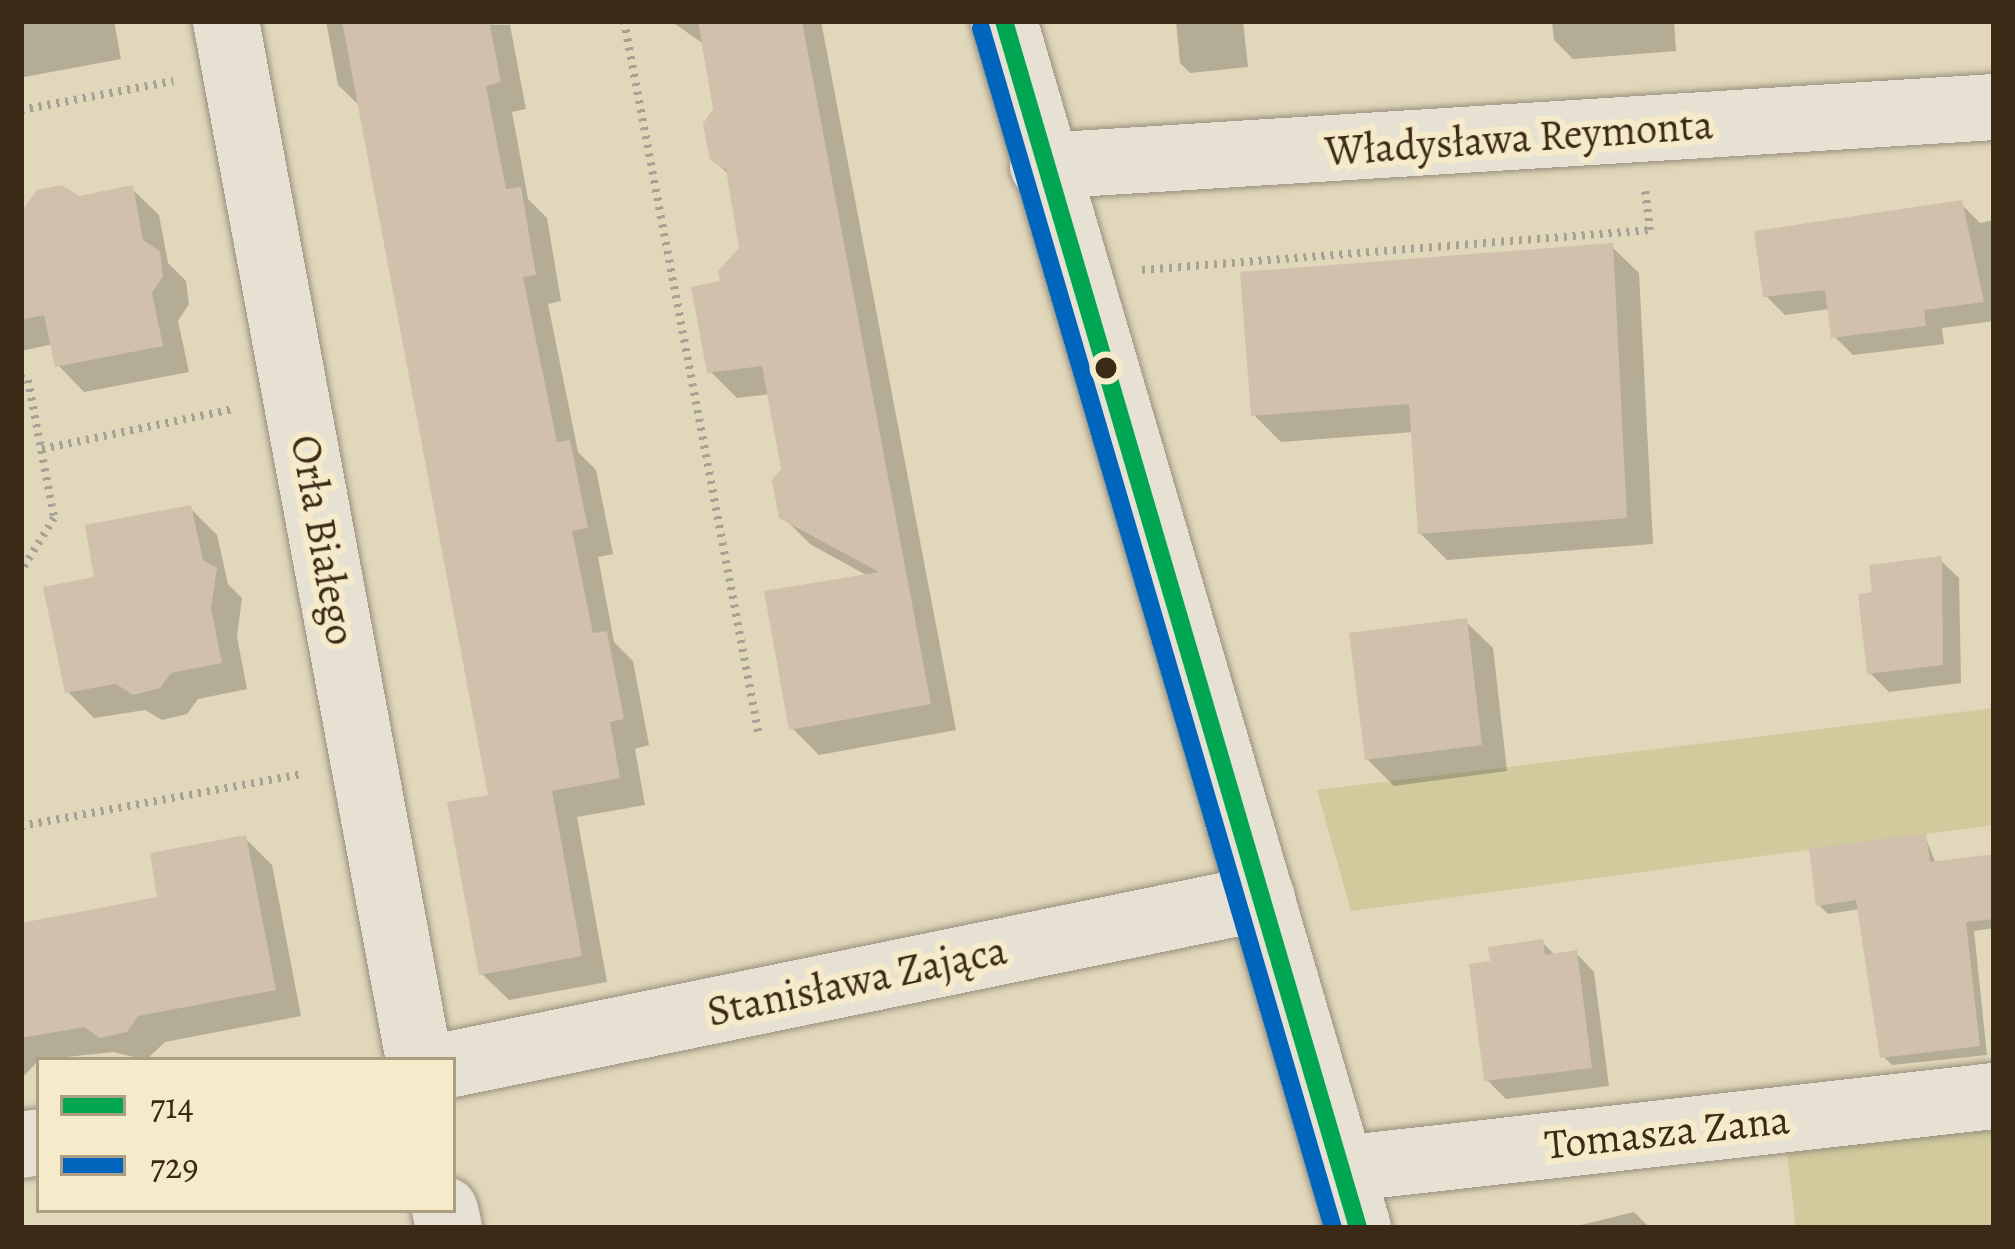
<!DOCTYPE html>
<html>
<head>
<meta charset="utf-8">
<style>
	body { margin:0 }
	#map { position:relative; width:2015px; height:1249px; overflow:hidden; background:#e1d7bb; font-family:Alegreya,serif }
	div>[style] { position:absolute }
	.green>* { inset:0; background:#d0ca9d }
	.shadow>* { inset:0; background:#0003 }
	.building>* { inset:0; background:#d0c0ac }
	.path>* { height:8px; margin-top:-4px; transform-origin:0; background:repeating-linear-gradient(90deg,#a7a296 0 3px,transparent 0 9px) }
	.roads { filter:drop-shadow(0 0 3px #978f7d) drop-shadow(0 0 3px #978f7d) }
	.minor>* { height:66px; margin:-33px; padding:0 33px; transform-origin:33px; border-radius:33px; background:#e6e1d3 }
	.bus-1>* { height:18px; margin:-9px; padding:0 9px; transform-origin:9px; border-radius:9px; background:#00a651 }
	.bus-2>* { height:18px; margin:-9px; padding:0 9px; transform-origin:9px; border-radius:9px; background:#0065bd }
	.dots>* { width:33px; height:33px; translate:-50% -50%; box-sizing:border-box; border:6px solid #f5eac9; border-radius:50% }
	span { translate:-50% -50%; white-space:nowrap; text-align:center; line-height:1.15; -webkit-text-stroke:12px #f5eac9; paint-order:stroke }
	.street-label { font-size:42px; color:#3b2b16 }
	.frame { position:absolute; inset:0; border:24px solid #3b2b16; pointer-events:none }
	.legend { position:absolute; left:36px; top:1057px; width:420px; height:156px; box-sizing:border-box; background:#f5eac9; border:3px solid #ab9e81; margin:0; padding:15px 21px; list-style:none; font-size:36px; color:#3b2b16 }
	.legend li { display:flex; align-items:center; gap:24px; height:60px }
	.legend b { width:60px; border:3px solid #ab9e81 }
</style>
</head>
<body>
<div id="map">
	<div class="green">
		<i style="clip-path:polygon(1994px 708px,1994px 825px,1351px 911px,1317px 790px)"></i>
		<i style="clip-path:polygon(1994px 1114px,1994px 1228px,1796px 1228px,1785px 1137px)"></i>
	</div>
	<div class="shadow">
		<i style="clip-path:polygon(21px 21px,114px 21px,121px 59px,24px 77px)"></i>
		<i style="clip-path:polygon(326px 21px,510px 25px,526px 109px,512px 112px,528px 199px,547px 218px,561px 301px,548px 304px,578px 452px,596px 470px,613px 554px,598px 557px,614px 642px,633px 661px,649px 745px,635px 749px,645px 805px,577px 817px,607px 982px,509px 1000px,482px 974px,491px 797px,361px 107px,338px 85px)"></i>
		<i style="clip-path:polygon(671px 21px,821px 21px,956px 730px,819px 755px,792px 728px,870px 577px,810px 544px,782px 516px,784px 470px,770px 394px,737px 398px,710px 371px,723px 284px,742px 249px,730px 176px,713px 159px,716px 109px,705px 45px)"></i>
		<i style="clip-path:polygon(1176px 21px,1243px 21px,1248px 67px,1190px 73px,1180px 63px)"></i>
		<i style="clip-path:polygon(1552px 21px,1674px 21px,1676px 51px,1573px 59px,1554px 40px)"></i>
		<i style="clip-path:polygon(132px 189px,159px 215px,168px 263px,186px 281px,189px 304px,178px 321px,189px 372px,84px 392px,58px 365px,53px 344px,21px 351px,21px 210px)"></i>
		<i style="clip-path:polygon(1961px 204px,1980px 223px,1994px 220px,1994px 321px,1942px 328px,1944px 344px,1853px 355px,1834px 336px,1830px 309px,1785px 315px,1766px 296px)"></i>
		<i style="clip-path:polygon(1612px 247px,1639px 273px,1653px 544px,1447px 560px,1420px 533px,1414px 432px,1281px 442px,1254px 415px)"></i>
		<i style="clip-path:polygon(190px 508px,217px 535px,228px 584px,242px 598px,237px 637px,247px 689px,198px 699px,187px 714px,162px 720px,145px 710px,94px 718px,67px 691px,98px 580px)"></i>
		<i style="clip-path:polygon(1940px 560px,1959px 578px,1961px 683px,1889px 692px,1870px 673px,1875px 595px)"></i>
		<i style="clip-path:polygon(1466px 622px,1493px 648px,1507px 771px,1394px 786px,1367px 759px)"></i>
		<i style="clip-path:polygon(1925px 836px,1936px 864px,1994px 857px,1994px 928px,1974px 931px,1987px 1055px,1892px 1065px,1883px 1056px,1860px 909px,1828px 914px,1819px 905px)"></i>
		<i style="clip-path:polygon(245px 838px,272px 865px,301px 1016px,165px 1042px,146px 1060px,113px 1052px,39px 1060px,21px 1079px,21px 926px,161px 900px)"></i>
		<i style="clip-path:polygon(1542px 942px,1556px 956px,1576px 953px,1594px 972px,1609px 1086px,1506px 1099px,1487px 1080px,1494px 963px)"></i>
		<i style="clip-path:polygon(1634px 1212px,1650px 1228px,1569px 1228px)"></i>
	</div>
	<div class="building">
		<i style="clip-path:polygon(342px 21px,489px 21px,501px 82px,486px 86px,506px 189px,521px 187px,536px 275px,523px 277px,557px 442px,570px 440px,588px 528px,572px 531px,593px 633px,607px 631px,624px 719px,610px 722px,620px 778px,552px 791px,582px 956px,479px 975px,447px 802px,488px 795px)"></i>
		<i style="clip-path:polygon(698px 21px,802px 21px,931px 704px,789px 730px,764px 591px,879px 572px,779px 518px,772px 480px,781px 469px,762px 366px,707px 373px,691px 287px,720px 281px,718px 271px,739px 248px,726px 169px,710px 160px,703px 124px,713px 109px)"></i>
		<i style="clip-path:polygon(62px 185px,79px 196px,133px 185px,143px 240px,160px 251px,163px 276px,152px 293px,163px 346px,55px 367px,44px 315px,21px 320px,21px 212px,37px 190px)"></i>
		<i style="clip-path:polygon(1962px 200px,1984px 302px,1924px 310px,1926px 326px,1831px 338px,1825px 290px,1763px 297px,1754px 231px)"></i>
		<i style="clip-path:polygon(1613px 243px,1627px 518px,1418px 534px,1409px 404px,1251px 416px,1240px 272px)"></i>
		<i style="clip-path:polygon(191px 505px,203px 560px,217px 568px,211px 608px,222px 663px,171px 673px,160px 688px,133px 695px,116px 684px,65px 693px,43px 587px,94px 577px,85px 525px)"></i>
		<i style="clip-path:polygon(1942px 556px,1943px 665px,1867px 674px,1858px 594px,1872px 592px,1869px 565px)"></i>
		<i style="clip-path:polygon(1467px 618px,1482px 745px,1365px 760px,1349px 633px)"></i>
		<i style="clip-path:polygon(1926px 833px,1930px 862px,1994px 854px,1994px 919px,1966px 922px,1980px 1046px,1880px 1058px,1856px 900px,1816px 906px,1809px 849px)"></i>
		<i style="clip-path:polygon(246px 835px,276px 990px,138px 1016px,127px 1032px,100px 1038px,84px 1027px,21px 1038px,21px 923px,157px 897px,150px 853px)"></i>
		<i style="clip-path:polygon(1543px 939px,1545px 955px,1577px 950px,1592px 1068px,1484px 1081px,1469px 964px,1490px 961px,1488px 947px)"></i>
	</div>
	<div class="path">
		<i style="left:624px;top:21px;width:723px;rotate:79.31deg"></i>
		<i style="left:21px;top:110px;width:155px;rotate:-10.8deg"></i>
		<i style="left:1142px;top:270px;width:510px;rotate:-4.5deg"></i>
		<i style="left:1650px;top:230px;width:39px;rotate:-97deg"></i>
		<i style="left:21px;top:378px;width:7px;rotate:16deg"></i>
		<i style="left:28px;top:380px;width:140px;rotate:79.3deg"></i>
		<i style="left:54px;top:518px;width:62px;rotate:121.9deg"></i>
		<i style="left:42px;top:449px;width:195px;rotate:-11.8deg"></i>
		<i style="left:21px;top:826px;width:285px;rotate:-10.5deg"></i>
	</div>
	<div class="roads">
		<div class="minor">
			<i style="left:226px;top:21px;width:1057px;rotate:79.48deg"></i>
			<i style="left:1004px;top:21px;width:1258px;rotate:73.65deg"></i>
			<i style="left:1043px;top:166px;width:953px;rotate:-3.55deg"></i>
			<i style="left:453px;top:1064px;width:826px;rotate:-11.6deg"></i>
			<i style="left:21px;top:1145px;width:18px;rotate:-9deg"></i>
			<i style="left:1341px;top:1169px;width:657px;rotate:-6.38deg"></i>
			<i style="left:445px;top:1210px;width:18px;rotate:77deg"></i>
		</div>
	</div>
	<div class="bus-1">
		<i style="left:1004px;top:21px;width:1258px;rotate:73.65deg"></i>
	</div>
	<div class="bus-2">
		<i style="left:981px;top:28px;width:1251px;rotate:73.65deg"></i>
	</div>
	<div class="dots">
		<i style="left:1106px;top:368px;background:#3b2b16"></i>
	</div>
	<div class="street-label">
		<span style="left:1519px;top:138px;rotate:-4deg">Władysława Reymonta</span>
		<span style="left:323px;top:540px;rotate:80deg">Orła Białego</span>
		<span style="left:857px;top:981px;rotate:-12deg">Stanisława Zająca</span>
		<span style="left:1667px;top:1132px;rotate:-6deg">Tomasza Zana</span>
	</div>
	<div class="frame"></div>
	<ul class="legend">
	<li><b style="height:15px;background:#00a651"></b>714</li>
	<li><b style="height:15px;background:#0065bd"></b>729</li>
	</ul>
</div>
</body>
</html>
